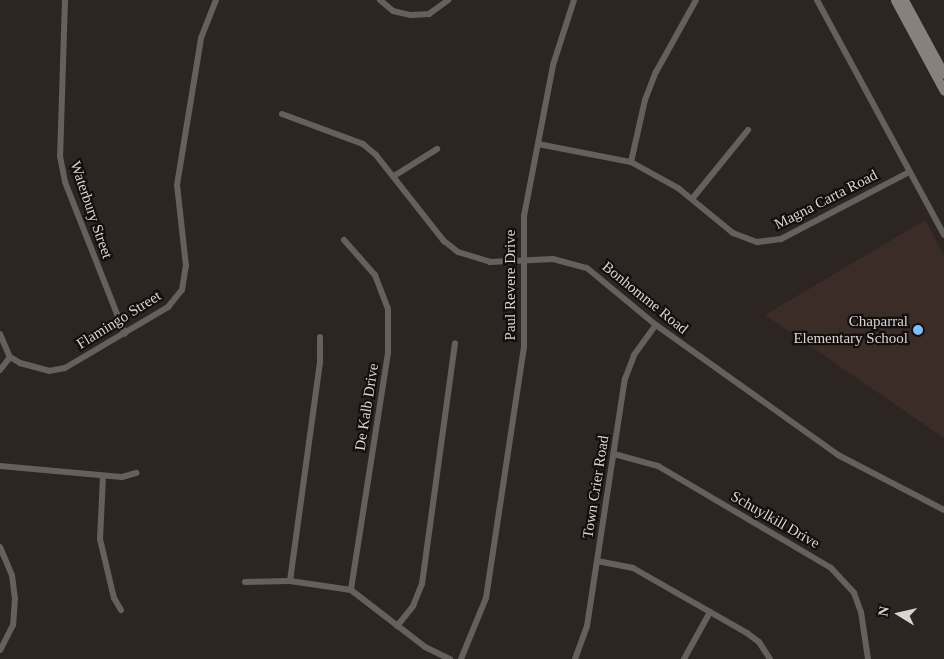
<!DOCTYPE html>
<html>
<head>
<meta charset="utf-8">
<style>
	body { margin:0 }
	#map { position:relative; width:944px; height:659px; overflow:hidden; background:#2d2522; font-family:"Times New Roman",serif }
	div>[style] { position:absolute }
	.built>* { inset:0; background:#3b2c27 }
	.street>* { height:6px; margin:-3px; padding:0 3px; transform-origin:3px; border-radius:3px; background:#64605e }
	.secondary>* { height:9px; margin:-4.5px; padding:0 4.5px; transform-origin:4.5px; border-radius:4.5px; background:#87807d }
	.dots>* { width:14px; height:14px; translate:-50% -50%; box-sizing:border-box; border:2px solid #130f0e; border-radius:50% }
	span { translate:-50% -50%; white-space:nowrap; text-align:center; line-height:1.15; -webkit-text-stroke:4.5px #130f0e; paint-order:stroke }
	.street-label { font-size:15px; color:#dad5d3 }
	.poi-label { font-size:15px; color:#dad5d3 }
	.right { translate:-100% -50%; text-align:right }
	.north { position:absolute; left:874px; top:589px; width:50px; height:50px; -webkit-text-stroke:4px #130f0e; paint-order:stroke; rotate:280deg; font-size:14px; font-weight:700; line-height:20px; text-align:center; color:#dad5d3 }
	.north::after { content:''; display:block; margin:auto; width:18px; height:22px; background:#dad5d3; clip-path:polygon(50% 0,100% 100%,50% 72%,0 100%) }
</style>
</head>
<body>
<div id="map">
	<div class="built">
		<i style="clip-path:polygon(925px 220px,944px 255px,944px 438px,765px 315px)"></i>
	</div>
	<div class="street">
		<i style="left:65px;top:0;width:156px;rotate:91.8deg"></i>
		<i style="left:60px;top:156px;width:26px;rotate:79deg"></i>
		<i style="left:65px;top:182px;width:163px;rotate:68.5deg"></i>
		<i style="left:380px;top:0;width:17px;rotate:40deg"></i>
		<i style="left:393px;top:11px;width:18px;rotate:13deg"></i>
		<i style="left:411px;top:15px;width:18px;rotate:-3deg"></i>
		<i style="left:429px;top:14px;width:24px;rotate:-36deg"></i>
		<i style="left:817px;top:0;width:267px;rotate:61.6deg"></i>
		<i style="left:282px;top:114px;width:86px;rotate:20.3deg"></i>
		<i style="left:363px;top:144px;width:17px;rotate:40deg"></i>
		<i style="left:376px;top:155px;width:110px;rotate:51.7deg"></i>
		<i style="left:444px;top:241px;width:18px;rotate:38deg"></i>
		<i style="left:458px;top:252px;width:34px;rotate:17deg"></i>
		<i style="left:490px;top:262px;width:63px;rotate:-2.7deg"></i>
		<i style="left:553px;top:259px;width:35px;rotate:15deg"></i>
		<i style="left:587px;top:268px;width:89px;rotate:39.6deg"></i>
		<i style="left:656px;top:325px;width:224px;rotate:35.5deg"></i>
		<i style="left:838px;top:455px;width:119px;rotate:27.4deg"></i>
		<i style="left:538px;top:144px;width:95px;rotate:11deg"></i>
		<i style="left:631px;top:162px;width:54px;rotate:29deg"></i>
		<i style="left:678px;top:188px;width:71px;rotate:39.3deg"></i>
		<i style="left:733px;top:233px;width:26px;rotate:21deg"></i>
		<i style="left:757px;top:242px;width:24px;rotate:-7deg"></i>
		<i style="left:781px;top:239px;width:144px;rotate:-27.6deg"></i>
		<i style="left:631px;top:162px;width:64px;rotate:-77.3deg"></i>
		<i style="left:645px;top:100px;width:30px;rotate:-69deg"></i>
		<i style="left:656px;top:72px;width:82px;rotate:-60.9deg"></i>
		<i style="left:394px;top:176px;width:51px;rotate:-32.1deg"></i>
		<i style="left:692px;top:199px;width:89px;rotate:-50.9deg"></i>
		<i style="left:344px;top:240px;width:47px;rotate:48.5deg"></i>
		<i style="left:375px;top:275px;width:36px;rotate:69deg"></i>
		<i style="left:388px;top:309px;width:44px;rotate:90deg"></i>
		<i style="left:388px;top:353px;width:240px;rotate:98.9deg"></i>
		<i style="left:0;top:334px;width:25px;rotate:67deg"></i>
		<i style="left:10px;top:357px;width:12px;rotate:31deg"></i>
		<i style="left:20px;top:363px;width:30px;rotate:15deg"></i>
		<i style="left:49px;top:371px;width:16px;rotate:-11deg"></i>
		<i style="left:65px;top:368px;width:120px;rotate:-30.6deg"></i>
		<i style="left:168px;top:307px;width:22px;rotate:-51deg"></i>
		<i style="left:182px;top:290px;width:24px;rotate:-81deg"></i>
		<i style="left:186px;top:266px;width:81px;rotate:-96.3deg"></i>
		<i style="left:177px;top:185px;width:149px;rotate:-80.7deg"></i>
		<i style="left:201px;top:38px;width:41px;rotate:-68.5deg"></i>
		<i style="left:0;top:370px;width:16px;rotate:-52deg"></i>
		<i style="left:614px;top:454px;width:46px;rotate:15.3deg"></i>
		<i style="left:658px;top:466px;width:201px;rotate:30.5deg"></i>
		<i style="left:831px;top:568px;width:34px;rotate:47deg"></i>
		<i style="left:854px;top:593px;width:20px;rotate:70deg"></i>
		<i style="left:861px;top:612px;width:48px;rotate:81.5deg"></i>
		<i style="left:0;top:466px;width:122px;rotate:5.2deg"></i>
		<i style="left:122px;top:477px;width:15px;rotate:-16deg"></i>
		<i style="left:103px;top:476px;width:63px;rotate:92.7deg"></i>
		<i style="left:100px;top:539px;width:61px;rotate:76.7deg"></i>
		<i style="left:114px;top:598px;width:14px;rotate:60deg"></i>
		<i style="left:0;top:547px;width:30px;rotate:67deg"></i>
		<i style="left:12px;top:575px;width:23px;rotate:83deg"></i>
		<i style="left:15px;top:598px;width:27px;rotate:94deg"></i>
		<i style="left:13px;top:625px;width:28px;rotate:117deg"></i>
		<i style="left:597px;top:561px;width:37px;rotate:11deg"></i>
		<i style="left:633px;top:568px;width:131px;rotate:29.7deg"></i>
		<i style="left:747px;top:633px;width:15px;rotate:37deg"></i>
		<i style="left:759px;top:642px;width:20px;rotate:57deg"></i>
		<i style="left:290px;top:581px;width:220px;rotate:-82.2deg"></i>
		<i style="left:320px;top:363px;width:26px;rotate:-90deg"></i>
		<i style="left:245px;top:582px;width:45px;rotate:-1.3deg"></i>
		<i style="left:290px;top:581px;width:62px;rotate:8.4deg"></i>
		<i style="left:351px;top:590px;width:93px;rotate:37.6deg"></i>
		<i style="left:425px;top:647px;width:28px;rotate:26deg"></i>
		<i style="left:397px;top:626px;width:26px;rotate:-51deg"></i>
		<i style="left:413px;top:606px;width:24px;rotate:-68deg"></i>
		<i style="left:422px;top:584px;width:243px;rotate:-82.2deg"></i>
		<i style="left:461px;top:659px;width:66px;rotate:-67.7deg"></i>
		<i style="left:486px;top:598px;width:255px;rotate:-81.4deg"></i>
		<i style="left:524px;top:346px;width:130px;rotate:-90deg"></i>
		<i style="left:524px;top:216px;width:154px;rotate:-79.1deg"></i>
		<i style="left:553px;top:65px;width:68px;rotate:-72.1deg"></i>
		<i style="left:575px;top:659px;width:35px;rotate:-70deg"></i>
		<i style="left:587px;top:626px;width:250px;rotate:-81.3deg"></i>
		<i style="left:625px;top:379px;width:26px;rotate:-69deg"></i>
		<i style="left:634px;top:355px;width:37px;rotate:-54deg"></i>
		<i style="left:684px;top:659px;width:54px;rotate:-61deg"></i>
	</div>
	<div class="secondary">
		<i style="left:895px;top:0;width:103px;rotate:61.7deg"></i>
		<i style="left:904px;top:0;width:84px;rotate:61.6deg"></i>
	</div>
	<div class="dots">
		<i style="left:918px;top:330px;background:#83bcfb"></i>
	</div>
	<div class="street-label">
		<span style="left:826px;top:200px;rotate:-27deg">Magna Carta Road</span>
		<span style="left:91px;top:210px;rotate:71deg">Waterbury Street</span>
		<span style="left:511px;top:285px;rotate:-90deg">Paul Revere Drive</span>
		<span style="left:645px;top:298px;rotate:39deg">Bonhomme Road</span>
		<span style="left:119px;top:320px;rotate:-32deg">Flamingo Street</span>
		<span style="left:367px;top:407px;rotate:-81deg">De Kalb Drive</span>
		<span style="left:596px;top:487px;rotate:-81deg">Town Crier Road</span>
		<span style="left:775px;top:520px;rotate:30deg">Schuylkill Drive</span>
	</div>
	<div class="poi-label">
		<span class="right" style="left:908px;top:330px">Chaparral<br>Elementary School</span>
	</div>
	<div class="north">N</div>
</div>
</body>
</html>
